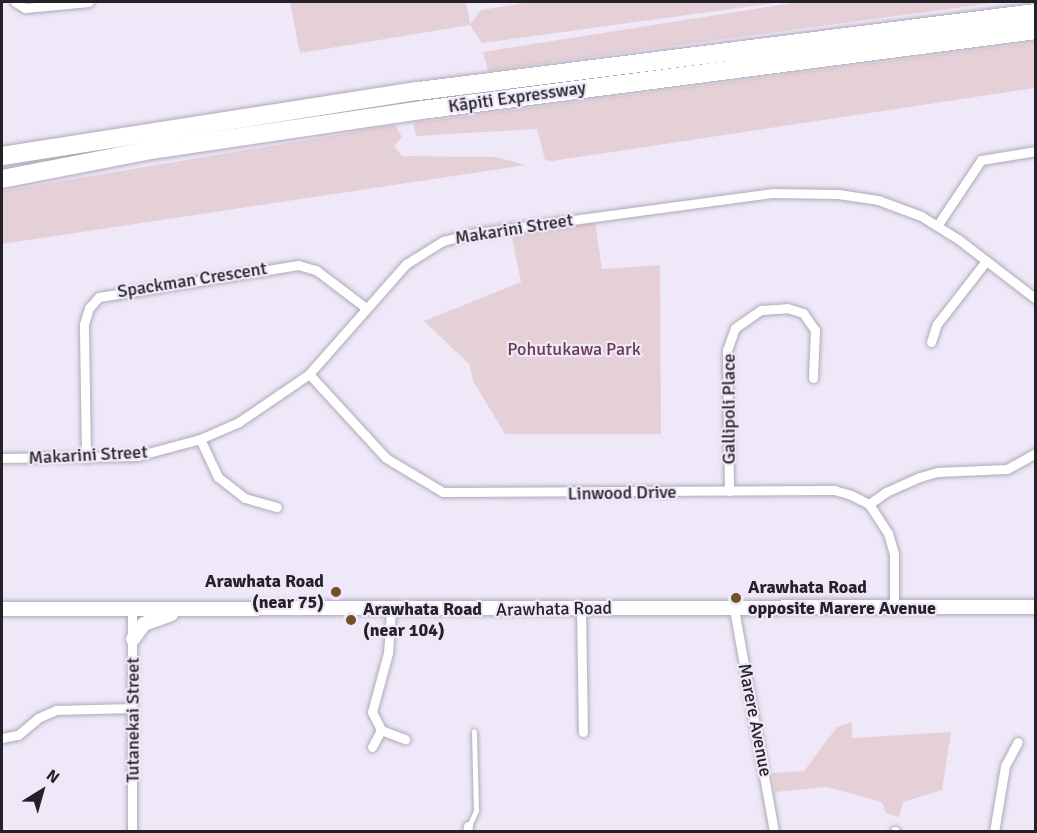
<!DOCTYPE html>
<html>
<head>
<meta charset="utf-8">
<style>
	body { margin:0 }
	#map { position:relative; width:1037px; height:833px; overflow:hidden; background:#eee8f8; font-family:Signika,sans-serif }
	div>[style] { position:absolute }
	.green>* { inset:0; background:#e6d0d8 }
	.roads { filter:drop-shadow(0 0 2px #afa9b8) drop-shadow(0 0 2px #afa9b8) }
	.lane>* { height:4.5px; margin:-2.25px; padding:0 2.25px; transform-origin:2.25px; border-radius:2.25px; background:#fff }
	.street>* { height:9px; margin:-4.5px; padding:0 4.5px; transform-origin:4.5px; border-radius:4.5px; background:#fff }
	.secondary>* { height:14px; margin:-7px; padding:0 7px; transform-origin:7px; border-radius:7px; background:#fff }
	.highway>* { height:18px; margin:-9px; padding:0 9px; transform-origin:9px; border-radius:9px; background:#fff }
	.dots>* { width:16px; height:16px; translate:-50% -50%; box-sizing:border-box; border:3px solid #eee8f8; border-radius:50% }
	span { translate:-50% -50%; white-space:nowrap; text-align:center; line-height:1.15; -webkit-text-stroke:4.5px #eee8f8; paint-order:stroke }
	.street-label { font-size:18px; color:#242228 }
	.park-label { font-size:18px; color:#69394e }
	.poi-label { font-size:18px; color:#242228; font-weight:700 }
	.right { translate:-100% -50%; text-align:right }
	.left { translate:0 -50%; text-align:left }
	.frame { position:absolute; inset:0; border:3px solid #242228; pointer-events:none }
	.north { position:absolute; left:12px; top:761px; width:60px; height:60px; -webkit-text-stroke:4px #eee8f8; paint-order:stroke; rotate:37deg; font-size:16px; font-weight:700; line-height:24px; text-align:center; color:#242228 }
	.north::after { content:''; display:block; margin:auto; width:21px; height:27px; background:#242228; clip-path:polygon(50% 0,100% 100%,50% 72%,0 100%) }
</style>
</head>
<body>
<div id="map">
	<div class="green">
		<i style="clip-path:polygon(290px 2px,466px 2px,470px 24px,481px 10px,532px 2px,782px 2px,482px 43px,470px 25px,300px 53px)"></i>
		<i style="clip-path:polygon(798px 2px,1000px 2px,488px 71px,483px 52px)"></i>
		<i style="clip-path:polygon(1035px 42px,1035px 88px,552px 161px,545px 160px,537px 129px,416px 136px,413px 123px)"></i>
		<i style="clip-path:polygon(395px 125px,402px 137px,394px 146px,402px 156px,496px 157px,526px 165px,2px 244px,2px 191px)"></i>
		<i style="clip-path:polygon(595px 223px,602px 269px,660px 265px,661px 434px,505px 434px,473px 381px,470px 365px,424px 321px,521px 282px,511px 233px)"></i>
		<i style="clip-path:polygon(852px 722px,852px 738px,951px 732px,942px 790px,903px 802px,899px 817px,886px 813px,882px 802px,827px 787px,775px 792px,772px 773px,804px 771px,837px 727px)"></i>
	</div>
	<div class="roads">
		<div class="lane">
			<i style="left:469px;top:826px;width:17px;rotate:-65deg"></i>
			<i style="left:476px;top:811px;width:79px;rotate:-91.5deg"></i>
		</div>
		<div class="street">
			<i style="left:15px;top:2px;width:12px;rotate:31deg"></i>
			<i style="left:25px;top:8px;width:64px;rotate:-5.4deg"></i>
			<i style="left:937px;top:226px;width:79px;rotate:-56.3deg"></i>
			<i style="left:981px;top:160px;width:56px;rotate:-9.3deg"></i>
			<i style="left:931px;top:342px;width:19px;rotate:-72deg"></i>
			<i style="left:937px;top:324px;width:80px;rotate:-52.1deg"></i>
			<i style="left:309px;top:374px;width:114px;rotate:47.5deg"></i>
			<i style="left:386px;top:458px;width:66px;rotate:30.8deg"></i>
			<i style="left:443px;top:492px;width:391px;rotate:-0.3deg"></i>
			<i style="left:834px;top:490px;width:18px;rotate:16deg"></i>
			<i style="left:851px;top:495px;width:20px;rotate:27deg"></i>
			<i style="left:869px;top:504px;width:35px;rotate:57deg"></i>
			<i style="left:888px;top:533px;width:22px;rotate:74deg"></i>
			<i style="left:894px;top:554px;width:54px;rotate:90deg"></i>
			<i style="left:200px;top:439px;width:42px;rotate:64.7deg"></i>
			<i style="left:218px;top:477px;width:34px;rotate:38deg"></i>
			<i style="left:245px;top:498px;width:33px;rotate:16deg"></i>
			<i style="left:2px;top:458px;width:135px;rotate:-0.8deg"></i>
			<i style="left:137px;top:456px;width:65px;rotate:-15.1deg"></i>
			<i style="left:200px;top:439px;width:43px;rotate:-23.6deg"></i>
			<i style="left:239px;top:422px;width:85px;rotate:-34.4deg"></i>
			<i style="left:309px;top:374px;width:147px;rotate:-48.6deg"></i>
			<i style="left:406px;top:264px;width:44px;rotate:-31.9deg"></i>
			<i style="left:443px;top:241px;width:27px;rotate:-15deg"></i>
			<i style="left:469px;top:234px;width:307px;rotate:-7.7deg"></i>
			<i style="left:773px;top:193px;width:65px;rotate:0.9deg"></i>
			<i style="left:838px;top:194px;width:40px;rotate:8.5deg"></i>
			<i style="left:878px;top:200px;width:46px;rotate:20.4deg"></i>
			<i style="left:921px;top:216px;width:44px;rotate:31.9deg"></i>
			<i style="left:958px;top:239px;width:98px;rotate:37.6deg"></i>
			<i style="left:86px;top:458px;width:134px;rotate:-90.9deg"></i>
			<i style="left:84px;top:324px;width:17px;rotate:-73deg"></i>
			<i style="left:89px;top:308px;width:15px;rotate:-48deg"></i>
			<i style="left:99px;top:297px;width:202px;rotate:-9.1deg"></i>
			<i style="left:298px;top:265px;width:19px;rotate:16deg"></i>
			<i style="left:316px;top:270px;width:63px;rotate:37.2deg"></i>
			<i style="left:729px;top:491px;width:141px;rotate:-90.8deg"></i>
			<i style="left:727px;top:350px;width:23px;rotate:-70deg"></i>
			<i style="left:735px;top:328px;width:32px;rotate:-35deg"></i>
			<i style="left:761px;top:310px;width:26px;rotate:-4deg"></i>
			<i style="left:787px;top:308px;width:17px;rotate:17deg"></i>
			<i style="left:803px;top:313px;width:21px;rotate:55deg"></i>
			<i style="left:815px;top:330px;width:48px;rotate:92.4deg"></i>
			<i style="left:869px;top:504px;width:21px;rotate:-35deg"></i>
			<i style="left:886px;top:492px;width:37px;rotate:-24deg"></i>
			<i style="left:920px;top:477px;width:18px;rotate:-16deg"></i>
			<i style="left:937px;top:472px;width:70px;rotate:-2.5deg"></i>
			<i style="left:1007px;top:469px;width:33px;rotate:-29deg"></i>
			<i style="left:581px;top:608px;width:124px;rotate:89.1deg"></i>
			<i style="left:132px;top:609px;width:223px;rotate:90deg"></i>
			<i style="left:734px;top:609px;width:227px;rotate:79.8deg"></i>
			<i style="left:391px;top:611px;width:42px;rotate:94.1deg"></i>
			<i style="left:388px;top:653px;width:61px;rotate:105.2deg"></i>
			<i style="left:372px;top:712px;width:20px;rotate:63deg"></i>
			<i style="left:381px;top:730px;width:26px;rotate:21deg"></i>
			<i style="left:2px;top:738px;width:16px;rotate:-11deg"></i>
			<i style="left:18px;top:735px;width:26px;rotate:-40deg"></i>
			<i style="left:38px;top:718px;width:20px;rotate:-24deg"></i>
			<i style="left:56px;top:710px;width:77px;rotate:-1.5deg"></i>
			<i style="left:372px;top:747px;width:19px;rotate:-62deg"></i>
			<i style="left:895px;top:831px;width:1px;rotate:45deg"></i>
			<i style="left:467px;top:832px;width:6px;rotate:-81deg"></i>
			<i style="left:994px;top:832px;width:67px;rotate:-80.5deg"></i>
			<i style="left:1005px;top:766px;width:27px;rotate:-62deg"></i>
		</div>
		<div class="secondary">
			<i style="left:2px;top:609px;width:1034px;rotate:-0.11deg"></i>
			<i style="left:133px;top:639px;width:19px;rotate:-54deg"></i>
			<i style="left:144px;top:624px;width:29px;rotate:-20deg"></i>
		</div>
		<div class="highway">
			<i style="left:2px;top:156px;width:422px;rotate:-8.9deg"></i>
			<i style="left:419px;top:91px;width:622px;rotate:-7.21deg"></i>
			<i style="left:2px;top:179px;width:152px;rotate:-11deg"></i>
			<i style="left:151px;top:150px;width:274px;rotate:-8.4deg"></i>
			<i style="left:422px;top:110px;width:619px;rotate:-7.42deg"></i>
		</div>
	</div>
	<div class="dots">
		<i style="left:336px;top:592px;background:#715127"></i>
		<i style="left:736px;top:598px;background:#715127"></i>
		<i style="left:351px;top:620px;background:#715127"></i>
	</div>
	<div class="street-label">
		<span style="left:517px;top:97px;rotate:-8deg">Kāpiti Expressway</span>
		<span style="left:514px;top:229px;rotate:-9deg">Makarini Street</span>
		<span style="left:192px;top:280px;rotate:-9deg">Spackman Crescent</span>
		<span style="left:729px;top:409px;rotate:-90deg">Gallipoli Place</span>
		<span style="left:88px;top:455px;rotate:-3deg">Makarini Street</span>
		<span style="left:622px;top:493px;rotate:-1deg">Linwood Drive</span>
		<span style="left:554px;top:609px;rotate:-1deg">Arawhata Road</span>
		<span style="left:133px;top:720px;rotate:-90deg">Tutanekai Street</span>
		<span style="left:755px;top:720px;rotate:79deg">Marere Avenue</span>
	</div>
	<div class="park-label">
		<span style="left:574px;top:349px">Pohutukawa Park</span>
	</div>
	<div class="poi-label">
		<span class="right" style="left:324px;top:592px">Arawhata Road<br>(near 75)</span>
		<span class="left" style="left:748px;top:598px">Arawhata Road<br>opposite Marere Avenue</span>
		<span class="left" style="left:363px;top:620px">Arawhata Road<br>(near 104)</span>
	</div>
	<div class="frame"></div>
	<div class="north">N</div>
</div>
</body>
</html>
